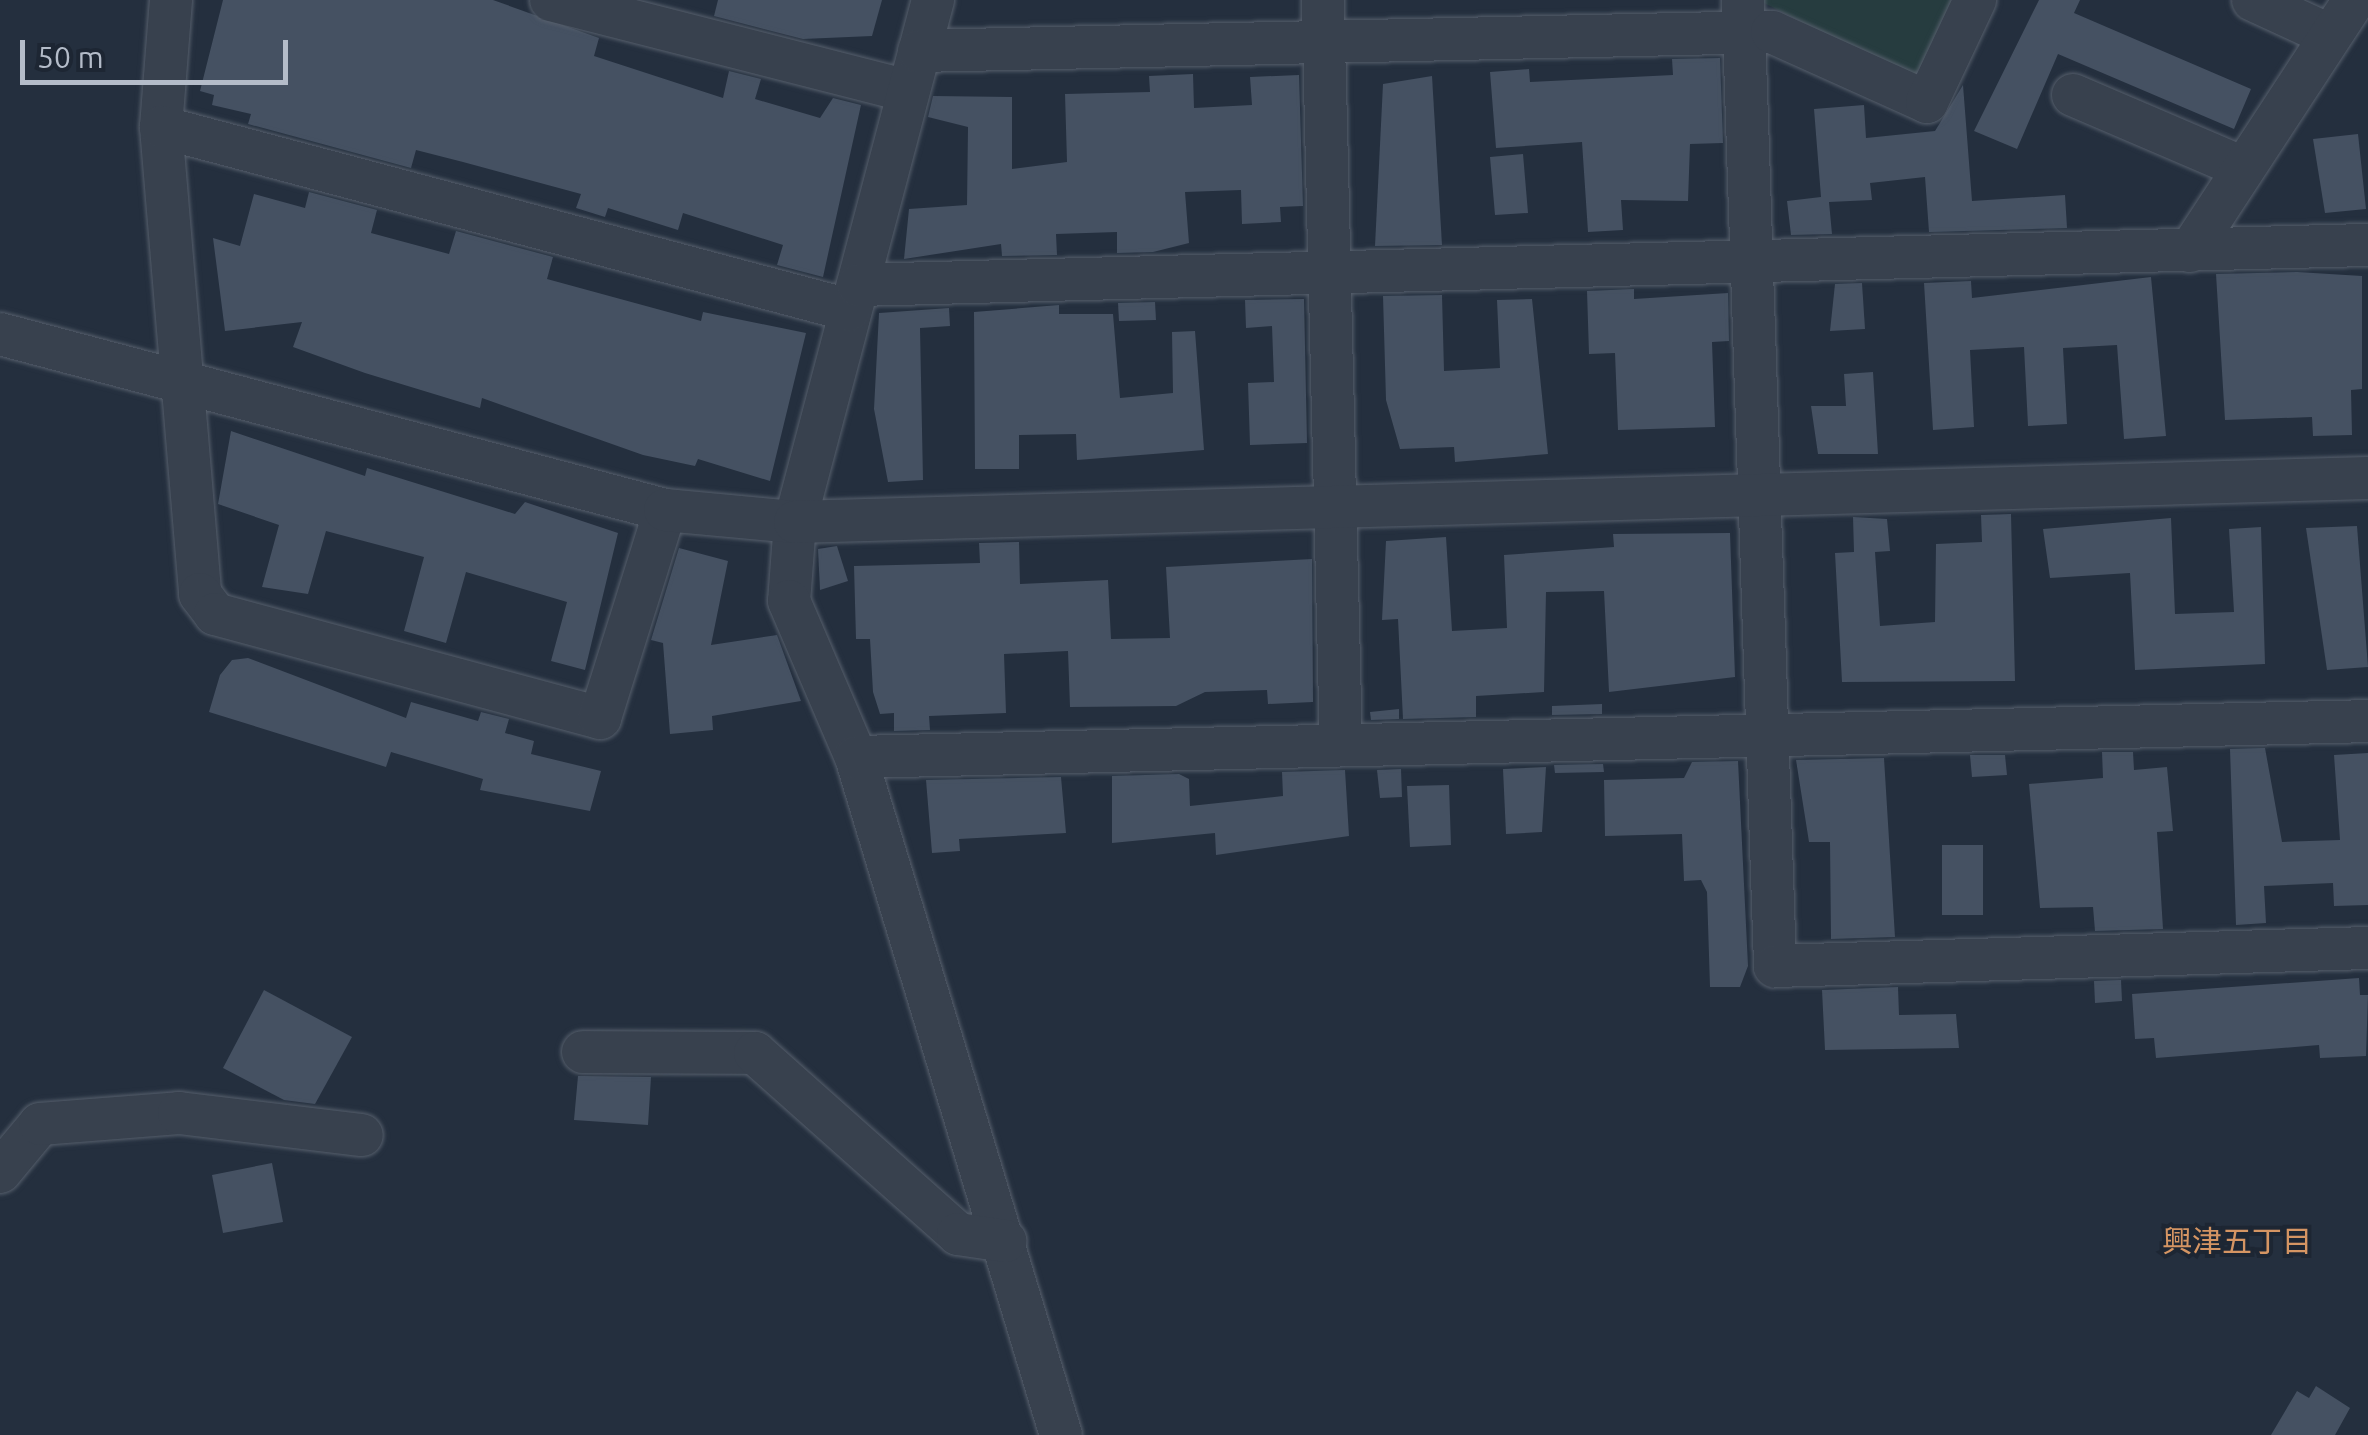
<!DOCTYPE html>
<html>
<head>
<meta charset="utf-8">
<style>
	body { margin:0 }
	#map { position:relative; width:2368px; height:1435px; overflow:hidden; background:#242f3e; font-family:Ubuntu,"Noto Sans JP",sans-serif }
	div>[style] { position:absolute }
	.green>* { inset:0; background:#263c3f }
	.building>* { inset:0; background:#455162 }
	.roads { filter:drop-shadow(0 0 2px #565f6c) drop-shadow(0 0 2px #565f6c) }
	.minor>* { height:42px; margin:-21px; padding:0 21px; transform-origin:21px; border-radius:21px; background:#38414e }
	span { translate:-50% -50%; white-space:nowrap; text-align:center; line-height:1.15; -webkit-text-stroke:8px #1d2633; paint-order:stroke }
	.neighbourhood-label { font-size:30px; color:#d59563 }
	.scale { position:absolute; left:20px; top:40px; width:268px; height:45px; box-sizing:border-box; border:5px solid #b4bcc9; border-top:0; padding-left:12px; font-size:30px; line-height:35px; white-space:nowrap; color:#b4bcc9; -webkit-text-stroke:8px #1d2633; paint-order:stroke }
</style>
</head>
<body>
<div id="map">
	<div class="green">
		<i style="clip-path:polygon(1758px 0,1957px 0,1920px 81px)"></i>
	</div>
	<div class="building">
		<i style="clip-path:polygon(223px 0,493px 0,599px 38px,594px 56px,723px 98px,729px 71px,761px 79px,755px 99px,820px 118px,833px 98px,861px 105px,823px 277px,777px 265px,783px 245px,683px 213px,678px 230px,608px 208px,605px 217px,576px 208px,581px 194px,463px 162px,416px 150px,411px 168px,248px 124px,251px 114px,212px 105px,214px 95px,200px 91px)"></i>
		<i style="clip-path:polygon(718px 0,882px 0,872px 36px,803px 39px,714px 16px)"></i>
		<i style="clip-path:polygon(2039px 0,2080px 0,2074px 13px,2251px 89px,2234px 129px,2058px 54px,2017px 149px,1974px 131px)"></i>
		<i style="clip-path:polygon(1720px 58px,1723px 143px,1690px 144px,1688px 201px,1621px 200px,1623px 230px,1588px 232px,1582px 142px,1496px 148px,1490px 72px,1529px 69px,1530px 82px,1673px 75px,1672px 59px)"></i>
		<i style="clip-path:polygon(1193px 74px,1194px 108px,1252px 105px,1250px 77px,1299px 75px,1303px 206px,1280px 207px,1281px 222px,1242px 224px,1241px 190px,1185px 192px,1189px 243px,1153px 252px,1117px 253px,1117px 232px,1056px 234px,1057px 255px,1002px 256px,1001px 244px,904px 259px,909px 209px,967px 205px,968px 127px,928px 117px,933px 96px,1012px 97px,1012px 169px,1067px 162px,1065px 94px,1150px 92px,1149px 76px)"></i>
		<i style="clip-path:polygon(1432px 76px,1442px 245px,1375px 246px,1383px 84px)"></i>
		<i style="clip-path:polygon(1963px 85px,1972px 201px,2065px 195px,2067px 228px,1929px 232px,1925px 177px,1870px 183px,1872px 200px,1829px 202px,1832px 234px,1791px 235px,1787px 201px,1821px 197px,1814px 109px,1864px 105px,1866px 138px,1935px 131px)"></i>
		<i style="clip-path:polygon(2358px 134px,2366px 209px,2325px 213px,2313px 139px)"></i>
		<i style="clip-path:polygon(1523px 154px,1528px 213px,1495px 215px,1490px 157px)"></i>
		<i style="clip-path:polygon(309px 192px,377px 210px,371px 233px,449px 254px,456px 231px,553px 257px,547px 279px,701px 321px,703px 312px,806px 333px,770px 481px,698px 459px,695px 466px,643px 455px,482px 398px,480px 408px,365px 373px,293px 347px,302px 322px,225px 331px,213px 238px,240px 246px,254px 194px,305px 208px)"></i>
		<i style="clip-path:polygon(2297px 272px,2362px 276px,2362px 389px,2351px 390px,2352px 435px,2313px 436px,2312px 417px,2225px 420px,2216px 274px)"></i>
		<i style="clip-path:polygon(2151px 277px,2166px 436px,2124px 439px,2117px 345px,2063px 348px,2067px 424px,2028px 426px,2024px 347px,1970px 350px,1974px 427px,1933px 430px,1924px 283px,1971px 281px,1972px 298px)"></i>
		<i style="clip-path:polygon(1862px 283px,1865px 329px,1830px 331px,1835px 284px)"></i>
		<i style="clip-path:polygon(1634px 289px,1634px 299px,1728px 293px,1729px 341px,1712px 342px,1715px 427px,1618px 430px,1615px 353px,1589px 354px,1587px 291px)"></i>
		<i style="clip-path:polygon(1442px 295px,1444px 371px,1500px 368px,1497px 300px,1532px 299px,1548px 454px,1455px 462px,1454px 447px,1400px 449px,1386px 400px,1383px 296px)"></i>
		<i style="clip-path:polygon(1304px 299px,1307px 443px,1250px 445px,1248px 383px,1274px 382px,1272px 326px,1246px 328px,1245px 300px)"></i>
		<i style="clip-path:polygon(1155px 302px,1156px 320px,1119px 321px,1118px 303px)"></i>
		<i style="clip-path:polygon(1059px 305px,1059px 314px,1113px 314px,1120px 398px,1173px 393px,1172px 332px,1195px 331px,1204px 450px,1077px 460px,1076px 434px,1019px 435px,1019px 469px,975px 469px,974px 312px)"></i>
		<i style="clip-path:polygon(949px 308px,950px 326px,920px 328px,923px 480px,888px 482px,874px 409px,879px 313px)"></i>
		<i style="clip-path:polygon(1873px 372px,1878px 454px,1818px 454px,1811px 406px,1846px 406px,1844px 374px)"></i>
		<i style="clip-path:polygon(231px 431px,365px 476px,367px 468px,515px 514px,525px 502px,618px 533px,585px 670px,551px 661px,567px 602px,466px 572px,446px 643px,404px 631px,424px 557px,326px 531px,308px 594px,262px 587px,279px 525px,218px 504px)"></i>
		<i style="clip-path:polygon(2011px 514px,2015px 681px,1842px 682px,1835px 553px,1854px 552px,1853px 517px,1887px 519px,1890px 551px,1875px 552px,1880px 626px,1935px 622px,1936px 544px,1982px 542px,1981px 515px)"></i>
		<i style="clip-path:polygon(2171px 518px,2175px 614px,2234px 612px,2229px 529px,2261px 527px,2265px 664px,2135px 670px,2130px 573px,2050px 578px,2043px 529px)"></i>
		<i style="clip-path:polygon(2357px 526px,2368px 667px,2327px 670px,2306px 528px)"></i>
		<i style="clip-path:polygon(1730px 533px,1735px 677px,1609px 692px,1604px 591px,1546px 592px,1544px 692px,1476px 696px,1476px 717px,1403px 719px,1398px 619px,1382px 620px,1386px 541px,1446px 537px,1452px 631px,1507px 628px,1504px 555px,1614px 547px,1613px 534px)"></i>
		<i style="clip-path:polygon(1019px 542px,1020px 584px,1108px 580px,1111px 639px,1170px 638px,1166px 567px,1312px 559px,1313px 702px,1268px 704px,1267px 690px,1205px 692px,1176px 706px,1070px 707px,1068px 651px,1004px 654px,1006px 713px,929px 716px,930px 730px,894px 731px,894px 713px,880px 714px,873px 692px,870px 639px,856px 639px,854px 566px,980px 563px,979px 543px)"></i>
		<i style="clip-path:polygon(837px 546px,848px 581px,820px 590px,818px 549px)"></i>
		<i style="clip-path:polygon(679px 548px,728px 561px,711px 645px,777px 635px,801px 701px,712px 716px,713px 730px,670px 734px,663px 643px,651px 640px)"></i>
		<i style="clip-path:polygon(248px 658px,406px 718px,411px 702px,478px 721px,481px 712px,509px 719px,505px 733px,534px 741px,531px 754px,601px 771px,590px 811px,480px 790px,483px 779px,391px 752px,386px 767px,209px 712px,220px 675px,232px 660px)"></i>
		<i style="clip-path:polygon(1602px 704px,1602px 714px,1552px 715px,1552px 706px)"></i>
		<i style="clip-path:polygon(1399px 709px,1399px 719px,1371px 720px,1370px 712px)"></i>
		<i style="clip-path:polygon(2265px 748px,2282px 842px,2340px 840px,2334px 755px,2368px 753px,2368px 905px,2334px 906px,2333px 883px,2264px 886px,2266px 923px,2236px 925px,2230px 749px)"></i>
		<i style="clip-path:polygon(2102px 752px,2133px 752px,2134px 770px,2167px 767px,2173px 831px,2157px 832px,2163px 929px,2095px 931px,2093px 907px,2040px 908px,2029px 784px,2103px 778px)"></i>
		<i style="clip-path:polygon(1970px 755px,2005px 755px,2007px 775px,1972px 777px)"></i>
		<i style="clip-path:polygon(1884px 758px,1895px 937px,1831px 939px,1830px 842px,1809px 842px,1796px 760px)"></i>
		<i style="clip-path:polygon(1738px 761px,1748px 966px,1740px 987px,1710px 987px,1707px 892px,1701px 880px,1684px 881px,1682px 834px,1605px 836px,1604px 780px,1684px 778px,1692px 762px)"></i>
		<i style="clip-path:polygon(1603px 764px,1604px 772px,1555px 773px,1554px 765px)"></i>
		<i style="clip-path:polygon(1546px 767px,1542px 832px,1506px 834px,1503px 769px)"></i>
		<i style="clip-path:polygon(1401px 769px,1402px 797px,1380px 798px,1377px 770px)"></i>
		<i style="clip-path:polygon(1345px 770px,1349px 836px,1216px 855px,1215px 833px,1112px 843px,1112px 776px,1179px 774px,1189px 779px,1190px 806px,1283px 796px,1282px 772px)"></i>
		<i style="clip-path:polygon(1061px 777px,1066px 833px,959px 839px,960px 851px,932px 853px,926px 780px)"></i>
		<i style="clip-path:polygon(1449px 785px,1451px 845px,1410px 847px,1407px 786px)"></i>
		<i style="clip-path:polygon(1942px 845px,1983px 845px,1983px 915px,1942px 915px)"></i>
		<i style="clip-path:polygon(2359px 978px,2360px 995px,2368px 995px,2366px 1056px,2320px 1058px,2319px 1045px,2156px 1058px,2154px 1038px,2135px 1039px,2132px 994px)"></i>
		<i style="clip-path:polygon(2121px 980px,2122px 1001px,2095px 1003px,2094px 981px)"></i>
		<i style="clip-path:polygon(1898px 987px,1899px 1015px,1956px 1014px,1959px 1048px,1825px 1050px,1822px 990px)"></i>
		<i style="clip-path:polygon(264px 990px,352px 1037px,315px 1104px,284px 1100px,223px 1068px)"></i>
		<i style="clip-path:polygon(578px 1076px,651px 1077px,648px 1125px,574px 1120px)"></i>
		<i style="clip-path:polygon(272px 1163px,283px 1222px,223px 1233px,212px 1175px)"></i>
		<i style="clip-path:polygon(2316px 1386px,2350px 1408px,2335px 1435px,2271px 1435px,2297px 1391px,2309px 1398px)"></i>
	</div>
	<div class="roads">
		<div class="minor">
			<i style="left:171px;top:0;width:127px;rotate:94.5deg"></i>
			<i style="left:161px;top:127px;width:469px;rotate:85.2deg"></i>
			<i style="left:200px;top:594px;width:25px;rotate:53deg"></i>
			<i style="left:215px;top:614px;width:399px;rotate:15.1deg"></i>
			<i style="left:600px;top:718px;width:218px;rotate:-72.6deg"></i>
			<i style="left:551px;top:0;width:367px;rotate:14.3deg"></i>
			<i style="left:933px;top:0;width:540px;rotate:104.81deg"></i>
			<i style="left:795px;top:522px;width:79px;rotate:94.3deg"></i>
			<i style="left:789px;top:601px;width:170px;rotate:66.8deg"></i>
			<i style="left:856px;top:757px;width:708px;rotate:73.18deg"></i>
			<i style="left:1323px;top:0;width:745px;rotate:88.62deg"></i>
			<i style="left:1743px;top:0;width:967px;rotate:88.1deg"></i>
			<i style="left:1775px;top:966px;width:593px;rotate:-1.74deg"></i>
			<i style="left:2253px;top:0;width:84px;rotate:24.7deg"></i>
			<i style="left:919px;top:51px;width:853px;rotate:-1.28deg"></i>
			<i style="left:1772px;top:32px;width:170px;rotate:24.3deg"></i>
			<i style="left:1927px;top:102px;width:113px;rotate:-64.8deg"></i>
			<i style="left:2073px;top:95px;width:181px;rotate:23.2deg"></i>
			<i style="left:161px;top:127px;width:712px;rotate:14.9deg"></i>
			<i style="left:2190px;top:251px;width:300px;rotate:-56.8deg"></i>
			<i style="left:858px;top:285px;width:1511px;rotate:-1.52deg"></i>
			<i style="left:0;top:334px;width:688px;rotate:14.82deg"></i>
			<i style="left:665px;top:510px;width:131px;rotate:5.3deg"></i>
			<i style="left:795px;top:522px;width:1574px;rotate:-1.6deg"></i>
			<i style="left:856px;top:757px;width:1512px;rotate:-1.36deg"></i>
			<i style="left:583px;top:1052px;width:172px;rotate:0.3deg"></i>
			<i style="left:755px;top:1053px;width:272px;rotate:41.7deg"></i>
			<i style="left:958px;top:1234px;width:48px;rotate:8.5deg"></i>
			<i style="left:0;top:1172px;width:62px;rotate:-50.2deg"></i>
			<i style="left:40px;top:1124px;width:139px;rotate:-4.5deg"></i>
			<i style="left:179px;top:1113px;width:184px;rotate:6.9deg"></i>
		</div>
	</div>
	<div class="neighbourhood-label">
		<span style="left:2237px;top:1241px">興津五丁目</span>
	</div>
	<div class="scale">50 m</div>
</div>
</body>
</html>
